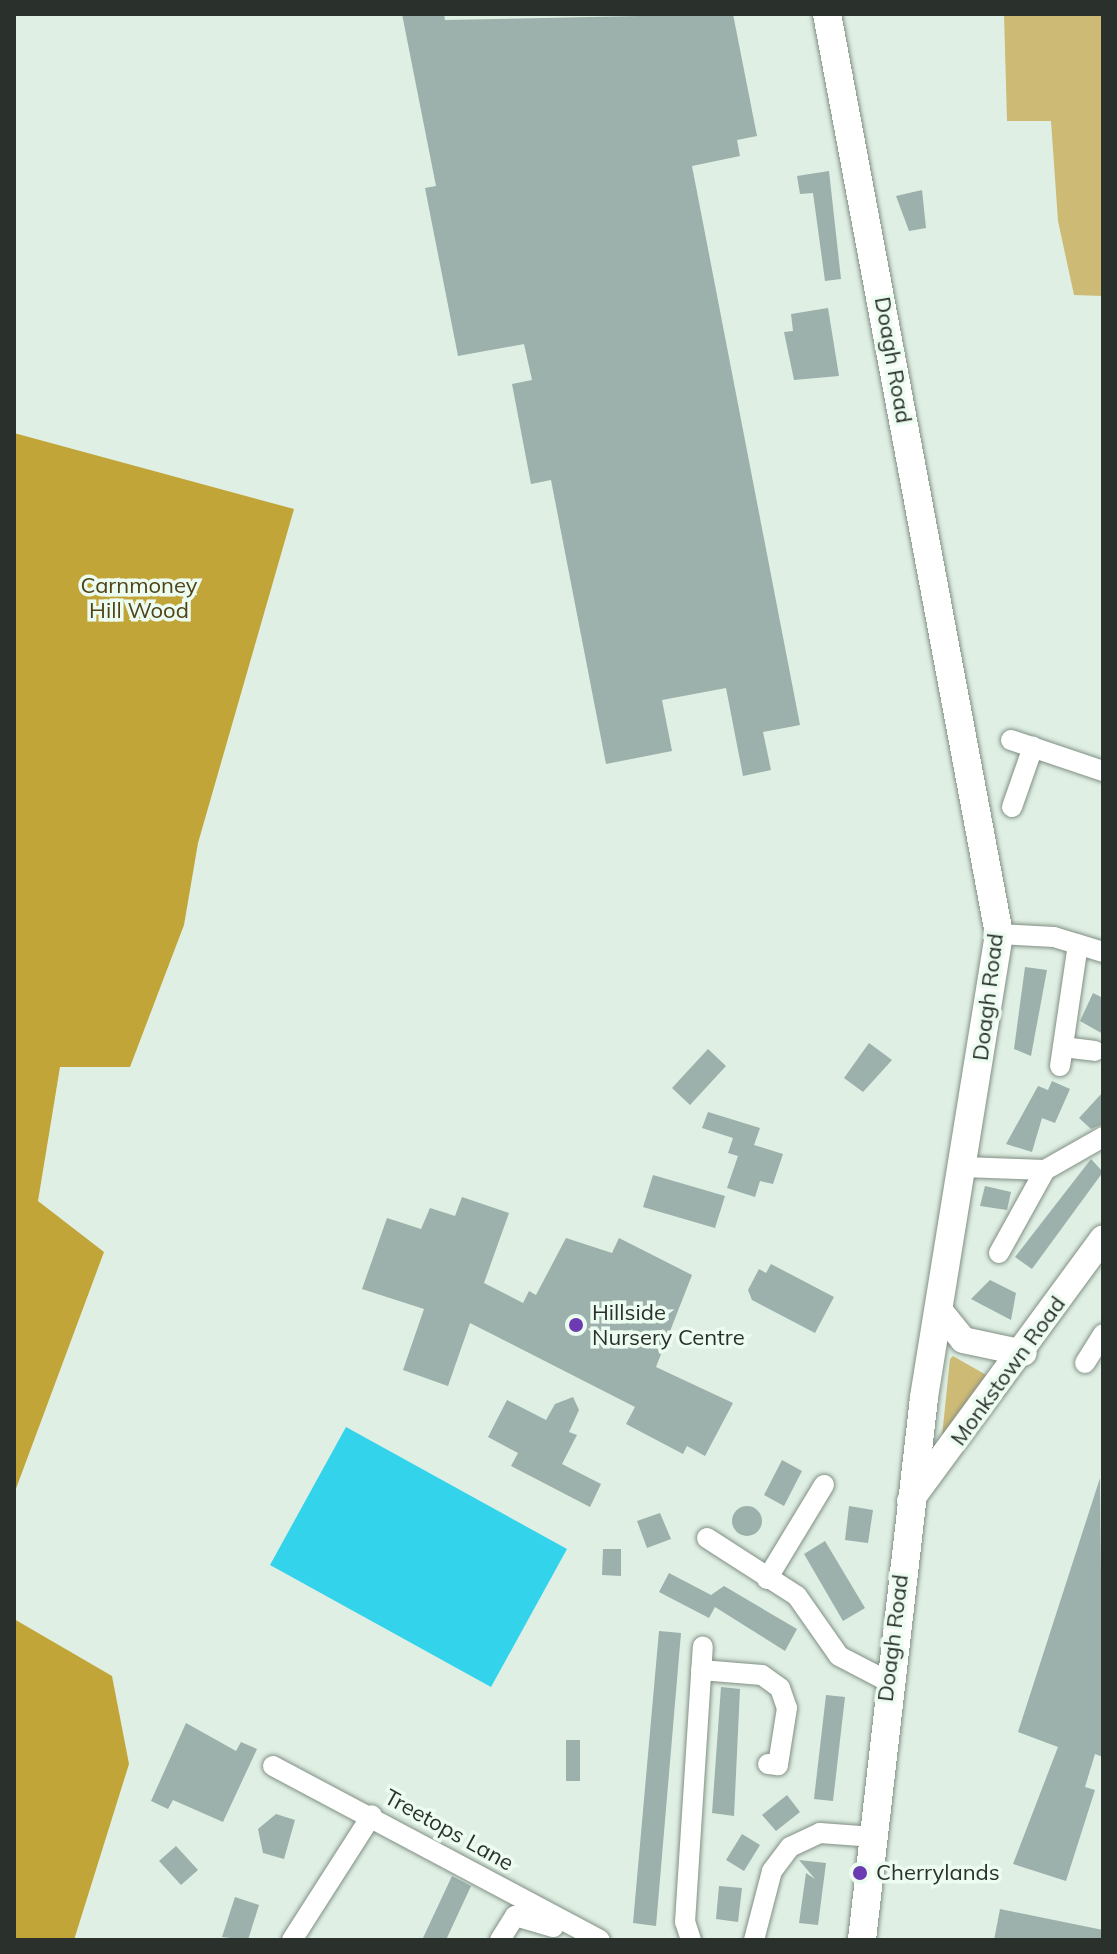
<!DOCTYPE html>
<html>
<head>
<meta charset="utf-8">
<style>
	body { margin:0 }
	#map { position:relative; width:1117px; height:1954px; overflow:hidden; background:#dfefe3; font-family:Mulish,sans-serif }
	div>[style] { position:absolute }
	.green>* { inset:0; background:#cdba75 }
	.forest>* { inset:0; background:#c1a538 }
	.water>* { inset:0; background:#34d3ec }
	.building>* { inset:0; background:#9cb0ac }
	.round { border-radius:50% }
	.roads { filter:drop-shadow(0 0 2px #818f84) drop-shadow(0 0 2px #818f84) }
	.minor>* { height:20px; margin:-10px; padding:0 10px; transform-origin:10px; border-radius:10px; background:#fff }
	.tertiary>* { height:26px; margin:-13px; padding:0 13px; transform-origin:13px; border-radius:13px; background:#fff }
	.secondary>* { height:28px; margin:-14px; padding:0 14px; transform-origin:14px; border-radius:14px; background:#fff }
	.dots>* { width:22px; height:22px; translate:-50% -50%; box-sizing:border-box; border:4px solid #edfcf0; border-radius:50% }
	span { translate:-50% -50%; white-space:nowrap; text-align:center; line-height:1.15; -webkit-text-stroke:7px #edfcf0; paint-order:stroke }
	.street-label { font-size:22px; color:#2a302c }
	.park-label { font-size:22px; color:#4f4317 }
	.poi-label { font-size:22px; color:#2a302c }
	.left { translate:0 -50%; text-align:left }
	.frame { position:absolute; inset:0; border:16px solid #2a302c; pointer-events:none }
</style>
</head>
<body>
<div id="map">
	<div class="green">
		<i style="clip-path:polygon(1004px 14px,1103px 14px,1103px 296px,1074px 295px,1058px 221px,1051px 121px,1007px 121px)"></i>
		<i style="clip-path:polygon(953px 1356px,988px 1376px,942px 1436px,950px 1359px)"></i>
	</div>
	<div class="forest">
		<i style="clip-path:polygon(14px 433px,294px 509px,198px 843px,184px 925px,130px 1067px,60px 1067px,38px 1201px,104px 1252px,14px 1494px)"></i>
		<i style="clip-path:polygon(14px 1619px,112px 1676px,129px 1764px,74px 1940px,14px 1940px)"></i>
	</div>
	<div class="water">
		<i style="clip-path:polygon(346px 1427px,567px 1549px,491px 1687px,270px 1565px)"></i>
	</div>
	<div class="building">
		<i style="clip-path:polygon(402px 14px,444px 14px,445px 20px,733px 14px,757px 136px,737px 140px,740px 156px,692px 166px,800px 725px,763px 732px,771px 770px,743px 776px,726px 688px,662px 700px,672px 751px,606px 764px,551px 480px,531px 484px,512px 384px,532px 380px,524px 344px,458px 356px,425px 188px,436px 186px)"></i>
		<i style="clip-path:polygon(829px 171px,841px 279px,825px 281px,813px 193px,800px 194px,797px 176px)"></i>
		<i style="clip-path:polygon(922px 190px,926px 228px,909px 231px,896px 196px)"></i>
		<i style="clip-path:polygon(828px 308px,839px 376px,794px 380px,784px 332px,793px 331px,791px 314px)"></i>
		<i style="clip-path:polygon(1025px 967px,1047px 970px,1031px 1056px,1014px 1049px)"></i>
		<i style="clip-path:polygon(1093px 993px,1103px 998px,1103px 1034px,1080px 1021px)"></i>
		<i style="clip-path:polygon(869px 1043px,892px 1060px,863px 1092px,844px 1078px)"></i>
		<i style="clip-path:polygon(708px 1049px,726px 1066px,690px 1105px,672px 1088px)"></i>
		<i style="clip-path:polygon(1052px 1081px,1070px 1089px,1055px 1123px,1042px 1118px,1032px 1152px,1006px 1144px,1038px 1086px,1048px 1090px)"></i>
		<i style="clip-path:polygon(1103px 1092px,1103px 1124px,1091px 1129px,1079px 1118px)"></i>
		<i style="clip-path:polygon(708px 1112px,760px 1128px,754px 1145px,783px 1154px,773px 1184px,760px 1181px,755px 1197px,727px 1188px,738px 1156px,728px 1153px,733px 1138px,702px 1128px)"></i>
		<i style="clip-path:polygon(1091px 1159px,1103px 1172px,1032px 1269px,1015px 1257px)"></i>
		<i style="clip-path:polygon(653px 1175px,725px 1196px,715px 1228px,643px 1207px)"></i>
		<i style="clip-path:polygon(985px 1186px,1011px 1192px,1007px 1210px,980px 1206px)"></i>
		<i style="clip-path:polygon(462px 1197px,509px 1213px,484px 1283px,523px 1303px,529px 1291px,536px 1295px,566px 1238px,612px 1253px,619px 1238px,692px 1275px,656px 1367px,733px 1403px,705px 1456px,687px 1446px,683px 1454px,626px 1424px,635px 1407px,470px 1323px,448px 1386px,403px 1370px,424px 1309px,362px 1289px,387px 1218px,421px 1229px,430px 1208px,455px 1216px)"></i>
		<i style="clip-path:polygon(771px 1264px,834px 1297px,815px 1333px,752px 1300px,748px 1290px,759px 1269px,766px 1273px)"></i>
		<i style="clip-path:polygon(990px 1280px,1016px 1293px,1011px 1320px,971px 1299px)"></i>
		<i style="clip-path:polygon(573px 1397px,579px 1410px,569px 1432px,577px 1435px,562px 1464px,601px 1484px,590px 1507px,511px 1466px,518px 1453px,488px 1437px,507px 1400px,546px 1420px,555px 1404px)"></i>
		<i style="clip-path:polygon(782px 1460px,802px 1471px,784px 1506px,764px 1495px)"></i>
		<i style="clip-path:polygon(1100px 1478px,1103px 1757px,1095px 1754px,1085px 1787px,1095px 1790px,1066px 1881px,1013px 1864px,1058px 1747px,1018px 1732px)"></i>
		<i style="clip-path:polygon(849px 1506px,873px 1510px,868px 1543px,845px 1540px)"></i>
		<i class="round" style="left:732px;top:1506px;width:30px;height:30px"></i>
		<i style="clip-path:polygon(660px 1513px,671px 1539px,647px 1548px,637px 1521px)"></i>
		<i style="clip-path:polygon(825px 1541px,865px 1608px,843px 1621px,804px 1554px)"></i>
		<i style="clip-path:polygon(603px 1549px,621px 1549px,621px 1576px,602px 1575px)"></i>
		<i style="clip-path:polygon(669px 1573px,711px 1595px,724px 1586px,797px 1629px,785px 1651px,715px 1607px,709px 1618px,659px 1592px)"></i>
		<i style="clip-path:polygon(659px 1631px,681px 1633px,656px 1926px,633px 1923px)"></i>
		<i style="clip-path:polygon(721px 1687px,740px 1689px,734px 1816px,712px 1813px)"></i>
		<i style="clip-path:polygon(826px 1695px,845px 1697px,833px 1801px,814px 1799px)"></i>
		<i style="clip-path:polygon(186px 1723px,236px 1751px,241px 1742px,257px 1749px,223px 1822px,173px 1800px,168px 1809px,151px 1801px)"></i>
		<i style="clip-path:polygon(566px 1740px,580px 1740px,580px 1781px,566px 1781px)"></i>
		<i style="clip-path:polygon(787px 1795px,800px 1812px,776px 1831px,762px 1815px)"></i>
		<i style="clip-path:polygon(276px 1814px,295px 1820px,284px 1859px,263px 1853px,258px 1829px)"></i>
		<i style="clip-path:polygon(742px 1834px,760px 1845px,744px 1871px,726px 1860px)"></i>
		<i style="clip-path:polygon(176px 1846px,198px 1870px,181px 1885px,159px 1861px)"></i>
		<i style="clip-path:polygon(799px 1860px,826px 1863px,818px 1925px,799px 1923px,806px 1873px,815px 1879px)"></i>
		<i style="clip-path:polygon(452px 1876px,471px 1886px,446px 1940px,422px 1940px)"></i>
		<i style="clip-path:polygon(719px 1886px,742px 1888px,738px 1922px,716px 1919px)"></i>
		<i style="clip-path:polygon(235px 1897px,259px 1905px,248px 1940px,222px 1937px)"></i>
		<i style="clip-path:polygon(1000px 1909px,1103px 1930px,1103px 1940px,994px 1940px)"></i>
	</div>
	<div class="roads">
		<div class="minor">
			<i style="left:1011px;top:740px;width:97px;rotate:18.6deg"></i>
			<i style="left:1012px;top:807px;width:64px;rotate:-70.7deg"></i>
			<i style="left:999px;top:934px;width:55px;rotate:3.1deg"></i>
			<i style="left:1054px;top:937px;width:51px;rotate:17deg"></i>
			<i style="left:1063px;top:1047px;width:32px;rotate:7deg"></i>
			<i style="left:1060px;top:1066px;width:123px;rotate:-81.6deg"></i>
			<i style="left:963px;top:1167px;width:82px;rotate:2.1deg"></i>
			<i style="left:999px;top:1253px;width:95px;rotate:-61deg"></i>
			<i style="left:1045px;top:1170px;width:67px;rotate:-29.6deg"></i>
			<i style="left:1085px;top:1363px;width:34px;rotate:-58deg"></i>
			<i style="left:707px;top:1538px;width:107px;rotate:32.8deg"></i>
			<i style="left:797px;top:1596px;width:73px;rotate:55deg"></i>
			<i style="left:839px;top:1656px;width:54px;rotate:27.5deg"></i>
			<i style="left:767px;top:1579px;width:110px;rotate:-58.8deg"></i>
			<i style="left:701px;top:1670px;width:61px;rotate:4.7deg"></i>
			<i style="left:762px;top:1675px;width:22px;rotate:36deg"></i>
			<i style="left:780px;top:1688px;width:21px;rotate:71deg"></i>
			<i style="left:787px;top:1708px;width:58px;rotate:99deg"></i>
			<i style="left:778px;top:1765px;width:10px;rotate:-174deg"></i>
			<i style="left:273px;top:1766px;width:370px;rotate:28deg"></i>
			<i style="left:292px;top:1940px;width:148px;rotate:-57.4deg"></i>
			<i style="left:500px;top:1940px;width:28px;rotate:-58deg"></i>
			<i style="left:515px;top:1916px;width:40px;rotate:16deg"></i>
			<i style="left:691px;top:1940px;width:19px;rotate:-108deg"></i>
			<i style="left:685px;top:1922px;width:276px;rotate:-86.3deg"></i>
			<i style="left:754px;top:1940px;width:71px;rotate:-75.4deg"></i>
			<i style="left:772px;top:1871px;width:30px;rotate:-53deg"></i>
			<i style="left:790px;top:1847px;width:33px;rotate:-25deg"></i>
			<i style="left:820px;top:1833px;width:54px;rotate:4.2deg"></i>
		</div>
		<div class="tertiary">
			<i style="left:939px;top:1310px;width:38px;rotate:51deg"></i>
			<i style="left:963px;top:1340px;width:62px;rotate:12deg"></i>
			<i style="left:910px;top:1501px;width:326px;rotate:-53.7deg"></i>
		</div>
		<div class="secondary">
			<i style="left:827px;top:14px;width:936px;rotate:79.41deg"></i>
			<i style="left:999px;top:934px;width:470px;rotate:99.2deg"></i>
			<i style="left:924px;top:1398px;width:546px;rotate:96.53deg"></i>
		</div>
	</div>
	<div class="dots">
		<i style="left:576px;top:1325px;background:#6c3ab1"></i>
		<i style="left:860px;top:1873px;background:#6c3ab1"></i>
	</div>
	<div class="street-label">
		<span style="left:893px;top:360px;rotate:80deg">Doagh Road</span>
		<span style="left:988px;top:997px;rotate:-83deg">Doagh Road</span>
		<span style="left:1008px;top:1371px;rotate:-54deg">Monkstown Road</span>
		<span style="left:893px;top:1638px;rotate:-83deg">Doagh Road</span>
		<span style="left:449px;top:1830px;rotate:29deg">Treetops Lane</span>
	</div>
	<div class="park-label">
		<span style="left:139px;top:598px">Carnmoney<br>Hill Wood</span>
	</div>
	<div class="poi-label">
		<span class="left" style="left:592px;top:1325px">Hillside<br>Nursery Centre</span>
		<span class="left" style="left:876px;top:1873px">Cherrylands</span>
	</div>
	<div class="frame"></div>
</div>
</body>
</html>
